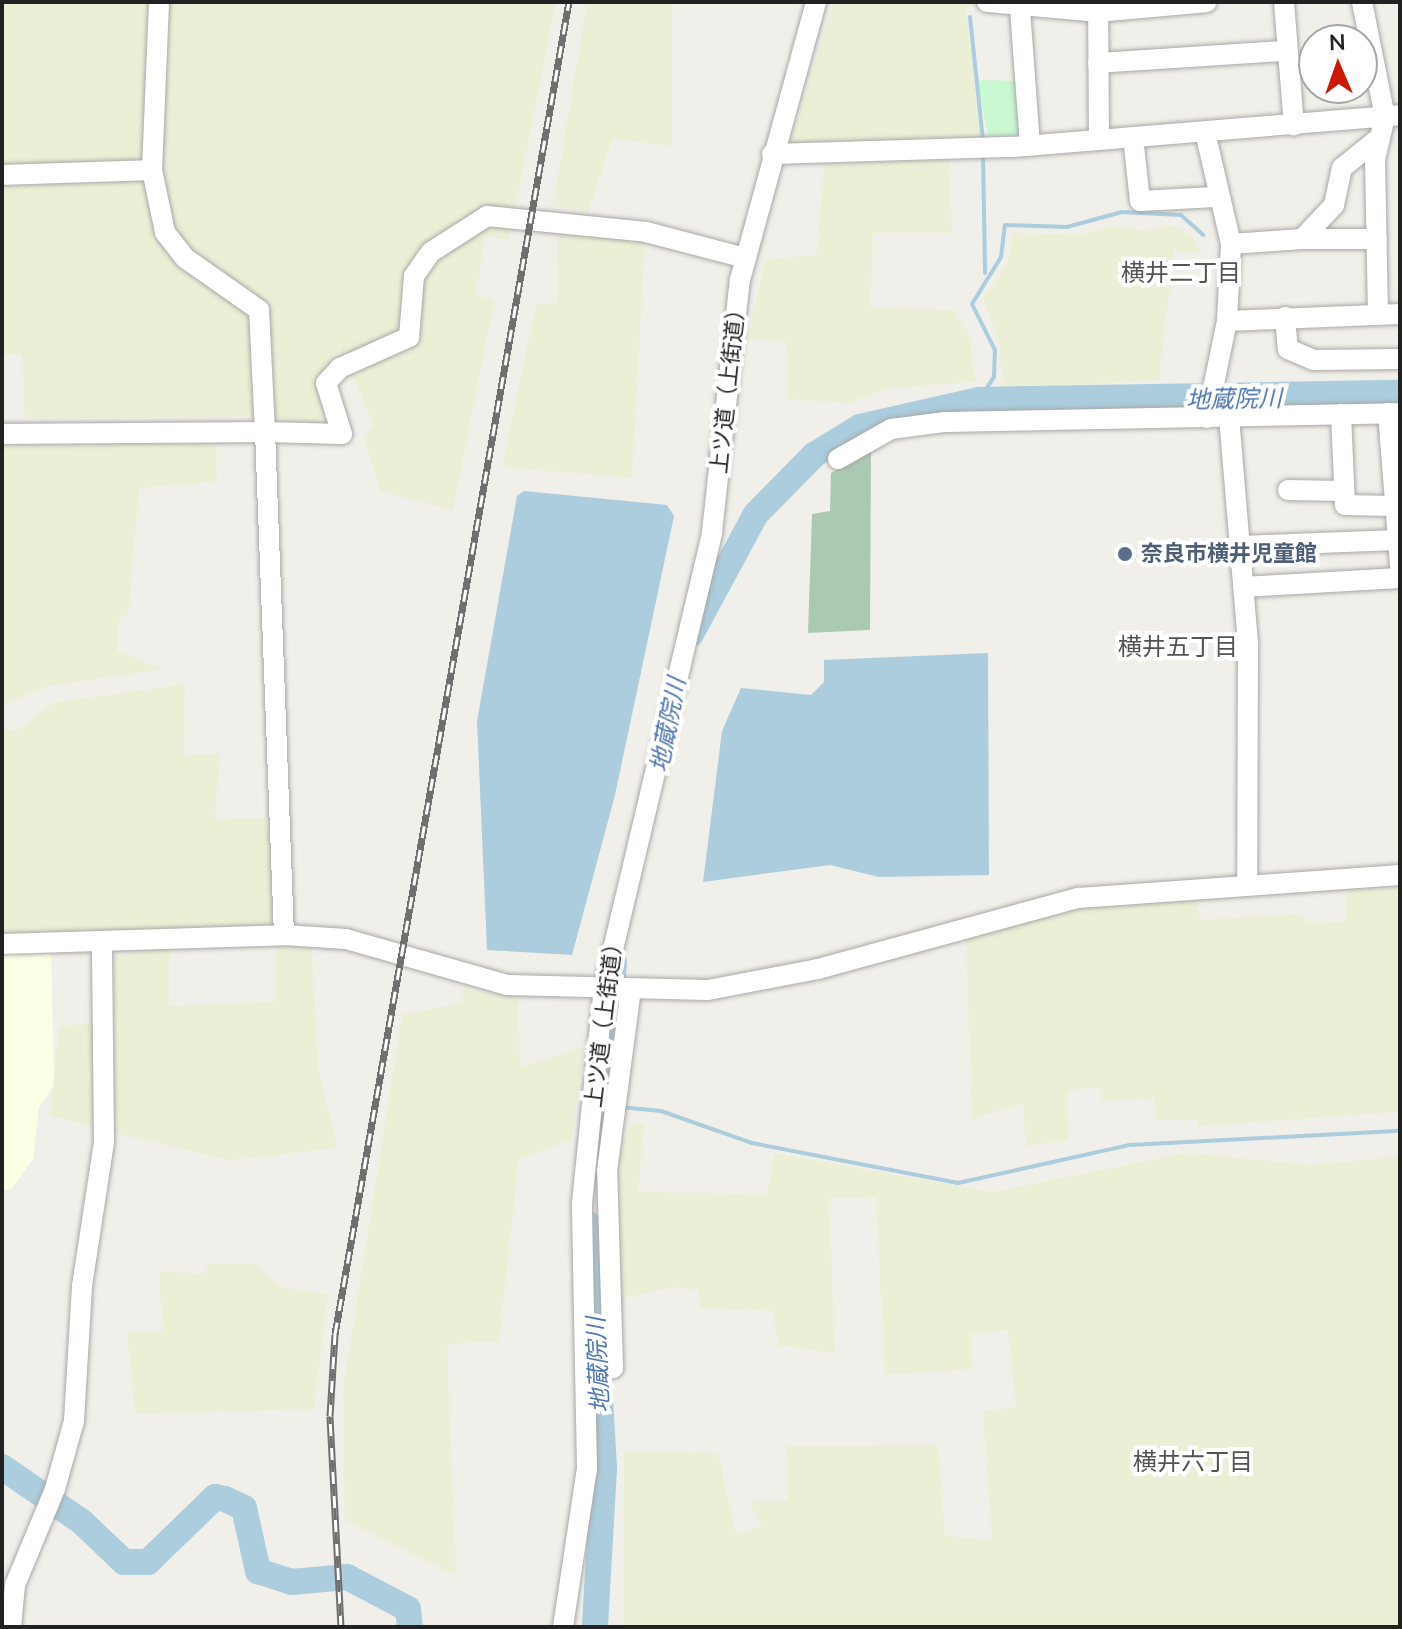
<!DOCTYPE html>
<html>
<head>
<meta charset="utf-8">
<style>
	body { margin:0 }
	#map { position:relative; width:1402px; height:1629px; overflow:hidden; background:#f1efe9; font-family:Mulish,"Noto Sans JP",sans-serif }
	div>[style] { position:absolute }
	.education>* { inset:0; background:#fcfee5 }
	.farmland>* { inset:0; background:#ebefd5 }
	.cemetery>* { inset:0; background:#aac9b2 }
	.park>* { inset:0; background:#c9f8d1 }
	.water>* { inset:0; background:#abcddd }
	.stream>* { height:4px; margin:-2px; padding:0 2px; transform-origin:2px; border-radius:2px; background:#abcddd }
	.river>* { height:26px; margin:-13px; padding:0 13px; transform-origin:13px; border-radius:13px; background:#abcddd }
	.roads { filter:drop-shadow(0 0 2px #a8a8a8) drop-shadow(0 0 2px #a8a8a8) }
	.minor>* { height:20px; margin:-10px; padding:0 10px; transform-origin:10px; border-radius:10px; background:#fff }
	.rail>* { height:7px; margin-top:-3.5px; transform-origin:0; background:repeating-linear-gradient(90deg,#fff 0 12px,#6f6f6f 0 24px); box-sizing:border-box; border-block:2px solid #6f6f6f }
	.dots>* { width:22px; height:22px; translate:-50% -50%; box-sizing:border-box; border:4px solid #fff; border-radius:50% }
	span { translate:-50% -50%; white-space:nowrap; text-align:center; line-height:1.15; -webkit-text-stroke:8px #fff; paint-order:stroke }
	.street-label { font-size:22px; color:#212121 }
	.service-label { font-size:22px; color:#4e5e75; font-weight:700 }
	.left { translate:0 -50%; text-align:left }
	.neighbourhood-label { font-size:24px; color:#545454 }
	.water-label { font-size:24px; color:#5077af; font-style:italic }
	.frame { position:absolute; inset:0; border:4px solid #212121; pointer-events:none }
	.north { position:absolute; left:1298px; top:24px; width:80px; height:80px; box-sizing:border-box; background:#fff; border:2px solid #a6a6a6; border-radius:50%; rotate:358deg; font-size:22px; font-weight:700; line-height:32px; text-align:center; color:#212121 }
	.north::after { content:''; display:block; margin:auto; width:28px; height:36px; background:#cc1807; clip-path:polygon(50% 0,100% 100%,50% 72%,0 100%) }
</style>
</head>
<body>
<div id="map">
	<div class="education">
		<i style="clip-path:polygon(51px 953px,54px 1085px,39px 1107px,33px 1159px,12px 1188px,2px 1190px,2px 954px)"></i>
	</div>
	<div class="farmland">
		<i style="clip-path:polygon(2px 2px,556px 2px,509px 240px,485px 236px,476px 295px,494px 301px,453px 510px,381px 491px,364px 439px,375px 426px,340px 349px,316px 381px,326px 423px,253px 416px,25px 418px,22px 354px,2px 355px)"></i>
		<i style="clip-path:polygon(587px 2px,672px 2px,672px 146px,612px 139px,588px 212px,553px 205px)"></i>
		<i style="clip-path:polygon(834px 2px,977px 2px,966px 11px,981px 140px,789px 147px)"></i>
		<i style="clip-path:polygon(949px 158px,952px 233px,873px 233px,870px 307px,953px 310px,969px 335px,976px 382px,888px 388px,849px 403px,788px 399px,787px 341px,747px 339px,765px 260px,817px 255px,824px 165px)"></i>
		<i style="clip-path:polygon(1111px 225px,1149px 231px,1174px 225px,1194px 238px,1199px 253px,1174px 250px,1159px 380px,1003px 389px,999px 340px,983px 299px,1008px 263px,1012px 233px,1086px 234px)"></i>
		<i style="clip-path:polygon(557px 229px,645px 238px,632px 478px,502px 467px,536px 304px,558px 303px)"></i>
		<i style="clip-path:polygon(216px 443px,217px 481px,139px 488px,129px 610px,117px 624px,117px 651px,162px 669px,44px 687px,2px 707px,2px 446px)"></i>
		<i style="clip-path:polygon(185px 684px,184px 755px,220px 754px,215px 819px,265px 818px,267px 829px,279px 830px,277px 926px,2px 934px,2px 730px,17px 730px,53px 703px)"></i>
		<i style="clip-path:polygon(1400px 887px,1400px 1112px,1198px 1126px,1198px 1120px,1155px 1120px,1154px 1099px,1102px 1101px,1100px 1088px,1067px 1090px,1068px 1140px,1026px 1146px,1023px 1103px,972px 1119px,966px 938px,1084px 907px,1196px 896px,1200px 920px,1298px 914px,1312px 924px,1345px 921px,1346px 891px)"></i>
		<i style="clip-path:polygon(276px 942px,311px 943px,319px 1072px,337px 1148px,228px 1160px,115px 1133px,114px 957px,169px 947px,169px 1006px,276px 1002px)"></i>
		<i style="clip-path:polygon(463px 989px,518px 997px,520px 1067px,584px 1047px,571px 1140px,519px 1159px,499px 1341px,447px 1344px,456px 1576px,345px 1520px,343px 1389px,402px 1015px,462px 1003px)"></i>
		<i style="clip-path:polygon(96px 1023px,98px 1128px,50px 1115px,59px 1026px)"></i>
		<i style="clip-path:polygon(644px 1123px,638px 1192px,767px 1194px,774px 1153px,992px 1192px,1186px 1153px,1314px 1165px,1400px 1156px,1400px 1627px,624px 1627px,624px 1451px,718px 1453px,736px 1536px,763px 1525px,748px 1501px,788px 1501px,787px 1446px,938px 1445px,945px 1536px,992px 1540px,983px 1411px,1016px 1408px,1008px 1330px,971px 1334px,972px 1369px,885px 1375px,876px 1197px,829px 1198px,835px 1353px,778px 1345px,773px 1311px,700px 1308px,698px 1290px,674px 1287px,618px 1299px,615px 1164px,630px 1125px)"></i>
		<i style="clip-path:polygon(254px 1263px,278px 1286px,328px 1295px,314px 1409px,135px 1414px,127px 1332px,163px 1331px,159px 1271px,202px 1274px,208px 1264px)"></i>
	</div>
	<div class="cemetery">
		<i style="clip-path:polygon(871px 451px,870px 630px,808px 633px,812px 514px,830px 511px,831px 473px)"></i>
	</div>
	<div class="park">
		<i style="clip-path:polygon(977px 80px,1019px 81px,1025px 126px,1015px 135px,988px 136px)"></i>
	</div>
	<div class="water">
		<i style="clip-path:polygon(524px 491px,667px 505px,674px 516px,615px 795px,572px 955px,487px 950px,477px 721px,517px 496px)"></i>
		<i style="clip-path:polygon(988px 653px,989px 875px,879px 877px,830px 865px,703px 882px,722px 731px,741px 688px,811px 695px,824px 682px,824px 660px)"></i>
	</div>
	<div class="stream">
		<i style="left:970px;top:17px;width:125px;rotate:84deg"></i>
		<i style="left:983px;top:154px;width:119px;rotate:89deg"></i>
		<i style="left:979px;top:400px;width:27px;rotate:-57deg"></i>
		<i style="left:994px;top:377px;width:27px;rotate:-88deg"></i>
		<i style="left:995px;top:350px;width:51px;rotate:-116.6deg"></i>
		<i style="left:972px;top:304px;width:55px;rotate:-58.3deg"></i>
		<i style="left:1001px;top:257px;width:32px;rotate:-83deg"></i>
		<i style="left:1005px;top:225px;width:62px;rotate:1.8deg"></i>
		<i style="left:1067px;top:227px;width:57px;rotate:-15.3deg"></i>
		<i style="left:1122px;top:212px;width:59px;rotate:2.9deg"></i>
		<i style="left:1181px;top:215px;width:30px;rotate:42deg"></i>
		<i style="left:620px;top:1107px;width:41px;rotate:5.6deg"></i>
		<i style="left:661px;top:1111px;width:96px;rotate:19.4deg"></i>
		<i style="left:752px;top:1143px;width:210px;rotate:11deg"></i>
		<i style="left:958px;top:1183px;width:176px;rotate:-12.5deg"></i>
		<i style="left:1130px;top:1145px;width:270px;rotate:-3deg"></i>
	</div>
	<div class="river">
		<i style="left:691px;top:634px;width:136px;rotate:-61.6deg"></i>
		<i style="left:756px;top:514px;width:83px;rotate:-45.5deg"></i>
		<i style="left:814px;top:455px;width:54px;rotate:-31.3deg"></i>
		<i style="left:860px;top:427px;width:122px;rotate:-12.8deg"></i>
		<i style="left:979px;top:400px;width:421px;rotate:-1deg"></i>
		<i style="left:596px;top:1147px;width:185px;rotate:-84.4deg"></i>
		<i style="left:590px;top:1225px;width:244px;rotate:86.7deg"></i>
		<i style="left:604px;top:1469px;width:158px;rotate:93.3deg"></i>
		<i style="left:2px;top:1467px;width:97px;rotate:34.5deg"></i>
		<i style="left:82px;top:1522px;width:58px;rotate:43.6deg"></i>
		<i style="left:124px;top:1562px;width:24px"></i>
		<i style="left:148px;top:1562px;width:93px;rotate:-44.1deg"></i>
		<i style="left:215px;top:1497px;width:10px;rotate:11deg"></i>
		<i style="left:225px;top:1499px;width:21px;rotate:25deg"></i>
		<i style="left:244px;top:1508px;width:65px;rotate:77.5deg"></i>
		<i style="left:258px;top:1571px;width:35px;rotate:18deg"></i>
		<i style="left:291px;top:1582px;width:56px;rotate:-5.1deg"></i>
		<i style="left:347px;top:1577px;width:69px;rotate:27.7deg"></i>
		<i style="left:408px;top:1609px;width:18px;rotate:84deg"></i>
	</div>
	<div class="roads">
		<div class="minor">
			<i style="left:987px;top:2px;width:111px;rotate:5.1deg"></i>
			<i style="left:1284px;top:2px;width:124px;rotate:85.4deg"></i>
			<i style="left:1362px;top:2px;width:117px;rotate:78.7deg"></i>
			<i style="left:1385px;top:117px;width:43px;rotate:103.4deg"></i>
			<i style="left:1375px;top:159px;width:153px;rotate:88.9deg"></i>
			<i style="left:1020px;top:9px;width:137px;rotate:85.8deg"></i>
			<i style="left:1098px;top:63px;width:186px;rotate:-3.7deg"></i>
			<i style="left:1205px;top:132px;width:115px;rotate:76.9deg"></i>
			<i style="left:1231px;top:244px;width:77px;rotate:93deg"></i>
			<i style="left:1227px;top:321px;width:99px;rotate:101.7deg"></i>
			<i style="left:1133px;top:137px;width:64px;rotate:83.8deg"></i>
			<i style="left:1140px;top:201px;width:75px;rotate:-3.1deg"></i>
			<i style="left:1099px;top:140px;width:128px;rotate:-90.4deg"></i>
			<i style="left:1098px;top:12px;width:109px;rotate:-5.2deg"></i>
			<i style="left:772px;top:154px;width:241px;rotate:-1.7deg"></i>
			<i style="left:1013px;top:147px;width:388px;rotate:-4.7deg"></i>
			<i style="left:2px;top:175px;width:150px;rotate:-1.9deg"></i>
			<i style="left:1302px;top:239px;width:75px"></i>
			<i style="left:1231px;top:244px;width:71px;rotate:-4deg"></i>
			<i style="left:1302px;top:239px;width:47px;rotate:-46.7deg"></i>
			<i style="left:1334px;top:205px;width:38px;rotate:-78deg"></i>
			<i style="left:1342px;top:168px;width:48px;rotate:-39deg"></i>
			<i style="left:1285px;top:317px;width:32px;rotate:85deg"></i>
			<i style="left:1288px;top:349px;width:28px;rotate:23deg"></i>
			<i style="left:1314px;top:360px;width:86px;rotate:-0.7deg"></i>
			<i style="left:1227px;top:321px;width:173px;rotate:-2.3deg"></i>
			<i style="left:1388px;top:413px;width:154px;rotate:85.5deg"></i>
			<i style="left:1341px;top:414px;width:91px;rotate:87.5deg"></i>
			<i style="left:1345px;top:505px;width:50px;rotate:1.1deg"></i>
			<i style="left:1229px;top:417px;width:229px;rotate:85.2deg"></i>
			<i style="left:1248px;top:645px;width:239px;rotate:90.2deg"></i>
			<i style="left:2px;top:434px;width:263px;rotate:-0.4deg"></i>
			<i style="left:265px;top:432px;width:122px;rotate:-92.8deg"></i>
			<i style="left:259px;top:310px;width:90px;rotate:-144.9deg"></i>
			<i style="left:185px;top:258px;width:33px;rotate:-128deg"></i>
			<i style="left:165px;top:232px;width:63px;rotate:-101.8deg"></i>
			<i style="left:152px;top:170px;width:168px;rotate:-87.6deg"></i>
			<i style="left:838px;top:459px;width:61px;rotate:-29.5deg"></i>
			<i style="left:891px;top:429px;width:53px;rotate:-7.5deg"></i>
			<i style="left:944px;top:422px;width:456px;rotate:-1.1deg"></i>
			<i style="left:1288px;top:490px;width:56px;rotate:1deg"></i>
			<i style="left:1240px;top:546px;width:158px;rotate:-2.2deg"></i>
			<i style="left:1243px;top:587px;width:157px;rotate:-3.3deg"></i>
			<i style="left:284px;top:935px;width:503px;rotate:-92.16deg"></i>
			<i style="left:265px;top:432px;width:77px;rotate:1.5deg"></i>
			<i style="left:342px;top:434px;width:53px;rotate:-107.4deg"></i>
			<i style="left:326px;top:383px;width:21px;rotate:-47deg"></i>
			<i style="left:340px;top:368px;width:76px;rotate:-24.2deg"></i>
			<i style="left:409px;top:337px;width:61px;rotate:-85.3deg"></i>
			<i style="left:414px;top:276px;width:29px;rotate:-55deg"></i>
			<i style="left:431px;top:252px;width:67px;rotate:-32.7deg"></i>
			<i style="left:487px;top:216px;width:160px;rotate:5.7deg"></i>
			<i style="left:646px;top:232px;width:102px;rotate:14.7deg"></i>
			<i style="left:2px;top:944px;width:282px;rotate:-1.8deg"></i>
			<i style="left:284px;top:935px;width:62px;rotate:3.7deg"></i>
			<i style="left:346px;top:939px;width:168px;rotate:15.9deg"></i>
			<i style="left:508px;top:985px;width:200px;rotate:1.4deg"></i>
			<i style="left:708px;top:990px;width:112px;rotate:-10.8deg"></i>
			<i style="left:818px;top:969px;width:270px;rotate:-15.3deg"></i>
			<i style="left:1078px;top:898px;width:323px;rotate:-4.1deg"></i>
			<i style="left:588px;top:1370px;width:25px;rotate:-5deg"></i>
			<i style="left:613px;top:1368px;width:197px;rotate:-91.7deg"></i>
			<i style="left:607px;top:1171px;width:184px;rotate:-82.5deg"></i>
			<i style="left:11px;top:1627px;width:42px;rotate:-84.6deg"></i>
			<i style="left:15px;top:1585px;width:104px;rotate:-67.4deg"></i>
			<i style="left:55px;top:1489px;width:71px;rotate:-74.4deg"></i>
			<i style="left:74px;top:1421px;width:135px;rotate:-86.6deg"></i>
			<i style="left:82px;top:1286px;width:146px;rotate:-81.3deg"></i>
			<i style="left:104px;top:1142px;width:201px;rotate:-90.6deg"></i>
			<i style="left:563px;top:1627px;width:160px;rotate:-81.4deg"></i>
			<i style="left:587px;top:1469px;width:266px;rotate:-91.1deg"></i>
			<i style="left:582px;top:1203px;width:217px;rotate:-84.2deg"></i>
			<i style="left:604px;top:987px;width:468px;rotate:-76.6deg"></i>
			<i style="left:712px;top:532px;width:254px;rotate:-83.7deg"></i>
			<i style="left:740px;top:280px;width:288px;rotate:-74.7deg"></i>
		</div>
	</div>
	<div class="rail">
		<i style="left:341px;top:1627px;width:211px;rotate:-93deg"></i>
		<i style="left:330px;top:1416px;width:82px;rotate:-86.5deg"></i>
		<i style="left:335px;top:1334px;width:1352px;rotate:-80.04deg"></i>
	</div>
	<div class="dots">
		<i style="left:1125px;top:554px;background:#5c6f8a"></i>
	</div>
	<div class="street-label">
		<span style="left:728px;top:386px;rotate:-84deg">上ツ道（上街道）</span>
		<span style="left:604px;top:1020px;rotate:-83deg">上ツ道（上街道）</span>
	</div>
	<div class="service-label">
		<span class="left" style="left:1141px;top:554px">奈良市横井児童館</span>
	</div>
	<div class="neighbourhood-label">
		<span style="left:1181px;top:273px">横井二丁目</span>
		<span style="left:1178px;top:647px">横井五丁目</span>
		<span style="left:1193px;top:1462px">横井六丁目</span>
	</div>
	<div class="water-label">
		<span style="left:1234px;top:399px;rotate:-1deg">地蔵院川</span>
		<span style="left:668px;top:725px;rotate:-79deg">地蔵院川</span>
		<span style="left:598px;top:1365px;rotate:-93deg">地蔵院川</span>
	</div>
	<div class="frame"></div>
	<div class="north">N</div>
</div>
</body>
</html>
